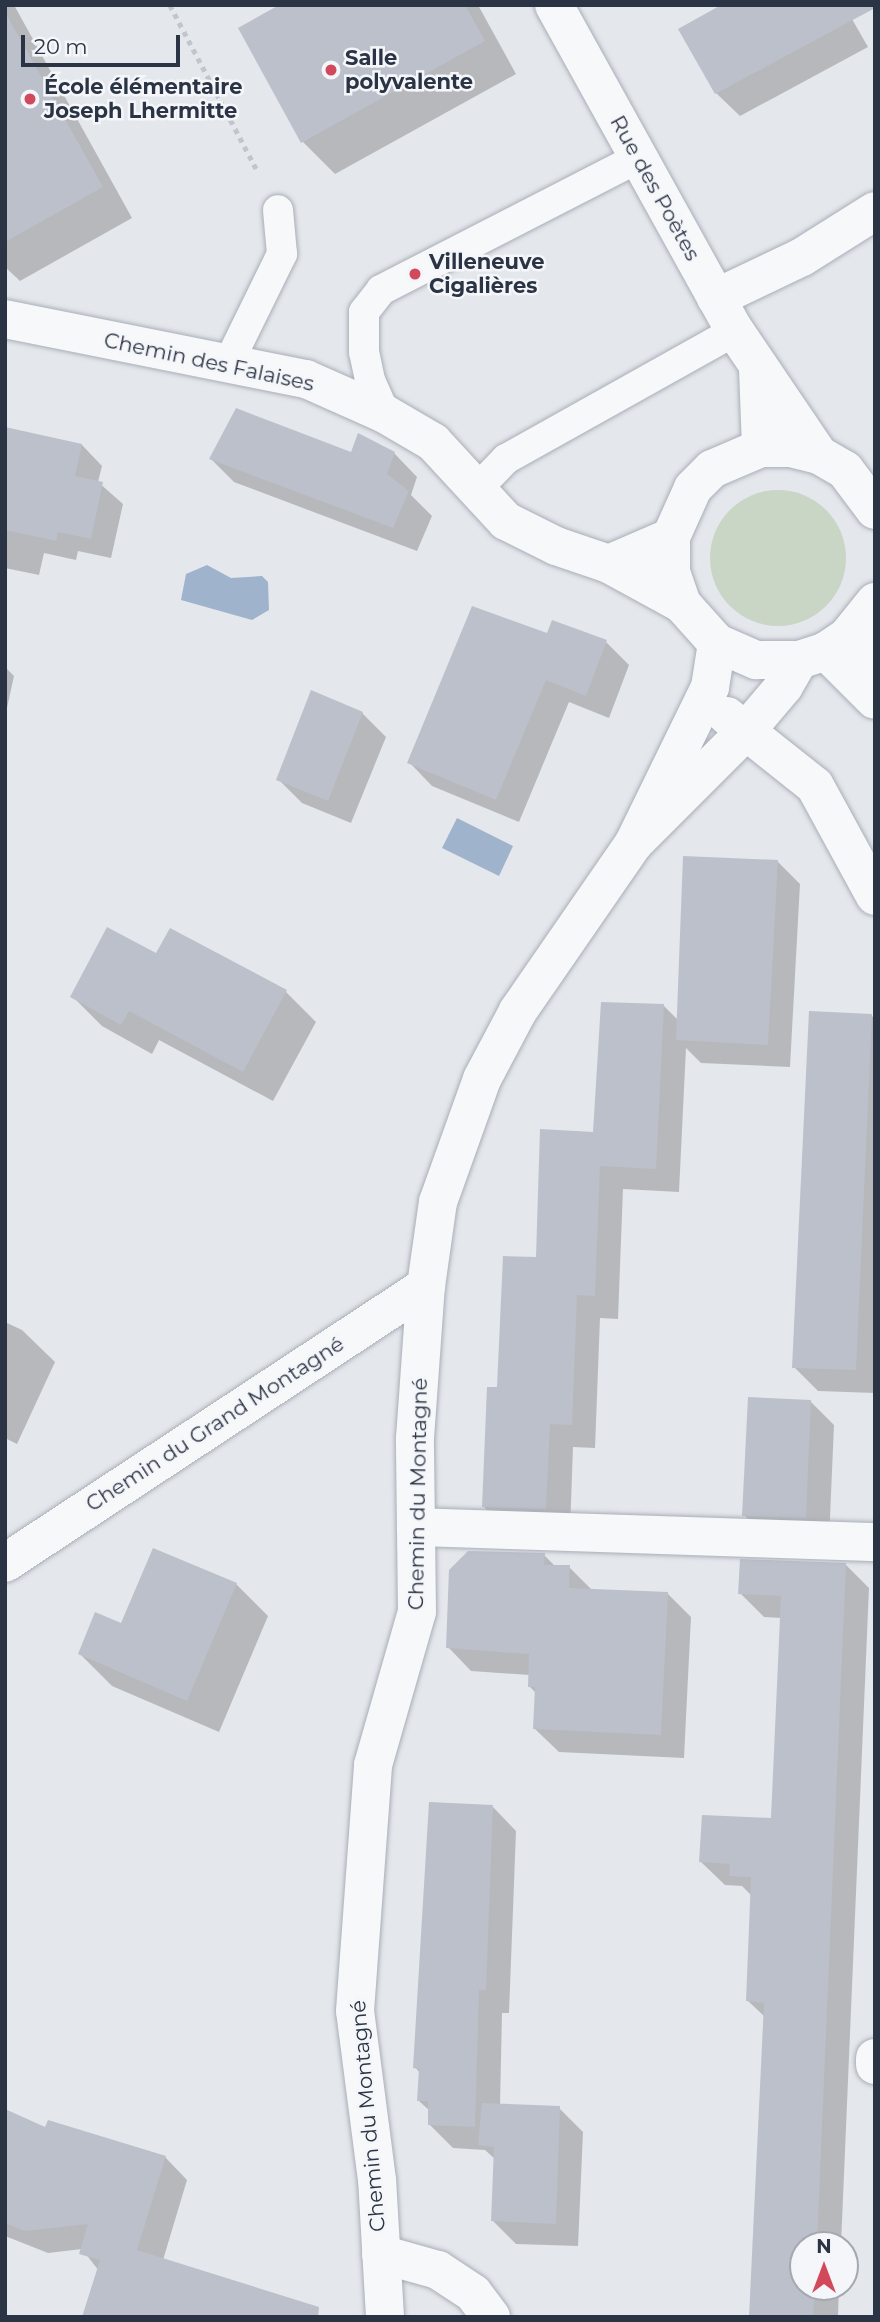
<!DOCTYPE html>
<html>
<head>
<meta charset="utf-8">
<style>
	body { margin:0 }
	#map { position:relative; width:880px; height:2322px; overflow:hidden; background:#e4e7ec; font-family:Montserrat,sans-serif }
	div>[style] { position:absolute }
	.green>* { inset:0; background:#c9d6c5 }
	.round { border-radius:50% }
	.water>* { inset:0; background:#9fb4cc }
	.shadow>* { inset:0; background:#0003 }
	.building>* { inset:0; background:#bbc0ca }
	.path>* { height:4.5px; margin-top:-2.25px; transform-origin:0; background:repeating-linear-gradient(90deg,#c2c5cb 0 5px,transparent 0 10px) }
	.roads { filter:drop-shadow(0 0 2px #a9aeb7) drop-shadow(0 0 2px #a9aeb7) }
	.service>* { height:30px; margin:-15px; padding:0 15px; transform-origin:15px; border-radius:15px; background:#f7f8fa }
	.minor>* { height:38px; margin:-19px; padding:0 19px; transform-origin:19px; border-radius:19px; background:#f7f8fa }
	.tertiary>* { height:38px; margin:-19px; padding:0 19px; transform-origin:19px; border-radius:19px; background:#f7f8fa }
	.dots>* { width:19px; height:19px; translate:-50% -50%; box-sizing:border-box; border:4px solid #f4f6f9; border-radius:50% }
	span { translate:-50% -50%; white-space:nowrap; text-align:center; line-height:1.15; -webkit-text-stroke:5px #f4f6f9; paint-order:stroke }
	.poi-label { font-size:21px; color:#2b3445; font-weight:700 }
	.left { translate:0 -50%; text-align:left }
	.street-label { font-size:21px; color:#2b3445 }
	.frame { position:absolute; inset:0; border:7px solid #2b3445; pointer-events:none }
	.north { position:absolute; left:789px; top:2231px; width:70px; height:70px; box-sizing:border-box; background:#f4f6f9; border:2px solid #a4a8b1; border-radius:50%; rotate:0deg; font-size:19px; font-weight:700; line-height:28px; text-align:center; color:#2b3445 }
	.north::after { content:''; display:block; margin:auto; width:24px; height:32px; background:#d1495b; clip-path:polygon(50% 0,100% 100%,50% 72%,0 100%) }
	.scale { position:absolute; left:21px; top:35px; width:159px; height:32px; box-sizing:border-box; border:4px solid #2b3445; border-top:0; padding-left:9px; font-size:21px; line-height:24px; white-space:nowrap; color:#2b3445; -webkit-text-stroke:5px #f4f6f9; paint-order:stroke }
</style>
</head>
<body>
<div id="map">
	<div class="green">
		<i class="round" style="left:710px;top:490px;width:136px;height:136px"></i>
	</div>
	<div class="water">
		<i style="clip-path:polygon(207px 565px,231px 578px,262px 576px,268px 582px,269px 610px,252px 620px,181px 600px,186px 574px)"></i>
		<i style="clip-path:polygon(457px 818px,513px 846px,499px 876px,442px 848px)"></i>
	</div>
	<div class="shadow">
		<i style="clip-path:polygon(5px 5px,14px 5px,132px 218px,20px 281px,5px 267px)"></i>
		<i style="clip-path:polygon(281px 5px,478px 5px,516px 74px,335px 174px,303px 142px,240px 28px)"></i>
		<i style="clip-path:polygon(844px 5px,868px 47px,740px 116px,716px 93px)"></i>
		<i style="clip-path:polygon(5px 429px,82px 445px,102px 466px,98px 482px,123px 504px,111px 558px,78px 551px,76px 560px,44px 553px,39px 575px,5px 568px)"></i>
		<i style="clip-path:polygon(394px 453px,417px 477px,411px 495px,432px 516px,417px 551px,234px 482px,211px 459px)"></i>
		<i style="clip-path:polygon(606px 642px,629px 665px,609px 718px,569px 702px,519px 822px,432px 786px,409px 762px)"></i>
		<i style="clip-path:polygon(5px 667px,14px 676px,5px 717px)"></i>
		<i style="clip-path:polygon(362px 713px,386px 737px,351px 823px,302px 803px,278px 779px)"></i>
		<i style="clip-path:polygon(777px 861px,800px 884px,790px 1067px,701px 1063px,686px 1048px,679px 1192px,623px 1189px,618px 1319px,600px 1318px,595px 1448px,573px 1447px,570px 1532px,508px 1530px,484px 1507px,498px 1389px,538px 1259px,595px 1133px,664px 1006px,679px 1021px)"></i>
		<i style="clip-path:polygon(156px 955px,286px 992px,316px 1022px,273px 1101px,159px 1040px,152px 1054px,102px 1026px,72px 996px)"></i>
		<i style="clip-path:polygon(871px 1015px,875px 1019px,875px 1393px,818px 1391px,794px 1367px)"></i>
		<i style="clip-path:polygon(5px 1322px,22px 1330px,55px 1362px,17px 1444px,5px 1438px)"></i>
		<i style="clip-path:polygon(810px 1401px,834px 1425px,829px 1541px,768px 1539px,744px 1515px)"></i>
		<i style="clip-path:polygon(544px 1555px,556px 1567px,569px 1567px,593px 1591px,667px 1593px,691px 1617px,684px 1758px,559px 1752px,535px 1729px,537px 1694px,529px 1686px,530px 1675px,471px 1671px,448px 1647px)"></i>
		<i style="clip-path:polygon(846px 1565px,869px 1588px,841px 2245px,803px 2245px,803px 2287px,839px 2287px,838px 2317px,751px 2317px,765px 2017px,748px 2001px,752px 1896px,742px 1886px,725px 1885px,701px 1862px,773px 1820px,782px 1618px,764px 1617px,740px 1593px)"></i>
		<i style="clip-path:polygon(236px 1584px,268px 1616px,219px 1732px,112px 1686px,80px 1654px,122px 1626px)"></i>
		<i style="clip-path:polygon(493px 1807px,516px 1831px,509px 2013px,502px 2013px,500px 2106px,559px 2108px,583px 2132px,578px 2246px,516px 2244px,492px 2220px,495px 2159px,485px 2150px,453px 2148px,429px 2124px,430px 2111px,419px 2101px,420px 2073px,415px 2067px)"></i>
		<i style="clip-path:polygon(5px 2111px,46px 2129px,165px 2157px,187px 2180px,163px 2260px,99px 2271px,82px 2249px,48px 2253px,5px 2236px)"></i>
	</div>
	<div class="building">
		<i style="clip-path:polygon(279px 5px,465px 5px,485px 41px,301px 143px,238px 28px)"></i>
		<i style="clip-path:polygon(721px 5px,875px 5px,875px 8px,715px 94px,678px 29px)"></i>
		<i style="clip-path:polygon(5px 12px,103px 187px,5px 242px)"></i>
		<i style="clip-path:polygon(236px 408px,351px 452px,358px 433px,395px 452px,387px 474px,409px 491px,393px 528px,209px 459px)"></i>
		<i style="clip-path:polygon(5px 427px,82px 444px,75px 476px,103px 482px,91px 539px,58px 532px,56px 541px,5px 530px)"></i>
		<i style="clip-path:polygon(472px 606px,547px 633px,552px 620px,607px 640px,586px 696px,546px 680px,496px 800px,407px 763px)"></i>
		<i style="clip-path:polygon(311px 690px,363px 712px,328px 801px,276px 780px)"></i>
		<i style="clip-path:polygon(683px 856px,778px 860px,768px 1045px,676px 1040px)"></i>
		<i style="clip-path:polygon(107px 927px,156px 953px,170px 928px,287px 990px,243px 1072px,129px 1011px,121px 1025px,70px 997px)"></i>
		<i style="clip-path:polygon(601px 1002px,664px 1004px,656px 1169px,600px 1166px,595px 1296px,577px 1295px,572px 1425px,550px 1424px,546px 1509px,482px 1507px,487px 1387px,497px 1387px,503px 1256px,536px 1257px,540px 1129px,593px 1132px)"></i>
		<i style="clip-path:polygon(809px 1011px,872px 1014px,856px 1370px,792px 1368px)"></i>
		<i style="clip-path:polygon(748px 1397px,811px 1400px,806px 1518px,742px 1516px)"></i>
		<i style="clip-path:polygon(153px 1548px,237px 1583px,187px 1701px,78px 1654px,95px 1612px,121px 1623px)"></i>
		<i style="clip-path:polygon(468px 1551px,545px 1553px,544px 1565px,570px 1565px,569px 1588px,668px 1592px,661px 1735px,533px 1729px,535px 1687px,528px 1687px,529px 1654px,446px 1648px,449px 1570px)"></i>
		<i style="clip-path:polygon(740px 1559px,846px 1563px,817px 2245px,803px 2245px,803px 2287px,815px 2287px,813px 2317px,749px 2317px,764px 2003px,746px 2001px,751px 1877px,729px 1876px,730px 1864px,699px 1862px,702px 1815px,771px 1818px,781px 1596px,738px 1594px)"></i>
		<i style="clip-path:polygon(429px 1802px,493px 1805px,486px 1990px,479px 1990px,475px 2127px,428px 2125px,428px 2101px,417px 2101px,419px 2069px,413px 2068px)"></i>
		<i style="clip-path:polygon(482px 2103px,560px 2106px,556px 2224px,491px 2221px,494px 2147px,478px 2145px)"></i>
		<i style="clip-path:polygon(5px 2109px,45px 2127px,48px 2120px,166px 2156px,137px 2250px,319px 2307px,318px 2317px,82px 2317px,100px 2260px,79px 2254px,88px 2224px,25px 2231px,5px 2223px)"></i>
	</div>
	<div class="path">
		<i style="left:170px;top:5px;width:189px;rotate:62.2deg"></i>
	</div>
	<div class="roads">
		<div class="service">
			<i style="left:228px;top:364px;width:123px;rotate:-63.9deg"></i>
			<i style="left:282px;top:254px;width:44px;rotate:-95.2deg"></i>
			<i style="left:385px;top:414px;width:37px;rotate:-114deg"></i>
			<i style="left:370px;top:380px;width:29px;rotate:-102deg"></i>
			<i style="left:364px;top:352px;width:40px;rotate:-90deg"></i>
			<i style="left:364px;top:312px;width:28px;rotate:-52deg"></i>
			<i style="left:381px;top:290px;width:289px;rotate:-27.2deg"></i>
			<i style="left:475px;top:491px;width:45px;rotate:-45.9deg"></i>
			<i style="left:506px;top:459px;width:262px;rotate:-29.2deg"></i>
		</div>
		<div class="minor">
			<i style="left:554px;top:5px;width:373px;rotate:61deg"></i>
			<i style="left:735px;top:331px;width:150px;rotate:55.9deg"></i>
			<i style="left:716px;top:298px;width:95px;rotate:-25.5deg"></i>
			<i style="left:802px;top:257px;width:86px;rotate:-32.2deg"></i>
			<i style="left:5px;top:319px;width:307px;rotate:11.3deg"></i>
			<i style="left:306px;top:379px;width:86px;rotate:23.9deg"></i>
			<i style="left:385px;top:414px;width:56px;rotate:30.3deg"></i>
			<i style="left:433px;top:442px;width:108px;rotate:47.3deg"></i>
			<i style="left:506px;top:521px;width:56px;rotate:26.6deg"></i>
			<i style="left:556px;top:546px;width:56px;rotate:18.8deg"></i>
			<i style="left:609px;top:564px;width:83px;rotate:28.7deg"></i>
			<i style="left:758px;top:369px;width:79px;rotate:87.8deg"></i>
			<i style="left:609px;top:564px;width:68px;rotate:-23.5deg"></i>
			<i style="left:717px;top:643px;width:45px;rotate:99deg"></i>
			<i style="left:710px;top:687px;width:174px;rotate:116deg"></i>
			<i style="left:634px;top:843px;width:158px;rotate:-45deg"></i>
			<i style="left:746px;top:731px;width:59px;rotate:-49.8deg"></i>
			<i style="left:784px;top:686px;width:30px;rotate:-60deg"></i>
			<i style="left:727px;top:716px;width:112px;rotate:38.5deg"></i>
			<i style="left:815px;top:786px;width:125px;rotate:61.4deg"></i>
			<i style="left:416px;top:1527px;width:459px;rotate:1.9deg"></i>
			<i style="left:5px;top:1563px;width:504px;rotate:-33.34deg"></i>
			<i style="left:875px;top:2058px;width:7px;rotate:90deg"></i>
			<i style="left:381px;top:2254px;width:59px;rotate:15.7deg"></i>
			<i style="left:438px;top:2270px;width:42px;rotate:33.3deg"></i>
			<i style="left:473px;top:2293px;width:30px;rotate:53deg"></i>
			<i style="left:385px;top:2317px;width:137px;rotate:-93.3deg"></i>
			<i style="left:377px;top:2180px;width:170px;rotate:-97.4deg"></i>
			<i style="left:355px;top:2011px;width:247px;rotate:-85.8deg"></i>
			<i style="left:373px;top:1765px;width:159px;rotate:-74deg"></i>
			<i style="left:417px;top:1612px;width:174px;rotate:-90.7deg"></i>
			<i style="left:415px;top:1438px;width:152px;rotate:-85.9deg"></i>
			<i style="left:426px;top:1286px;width:85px;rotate:-81.9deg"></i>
			<i style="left:438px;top:1202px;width:131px;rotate:-70.3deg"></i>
			<i style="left:482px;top:1079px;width:77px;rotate:-62.1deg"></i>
			<i style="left:518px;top:1011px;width:204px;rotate:-55.4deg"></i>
		</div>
		<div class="tertiary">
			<i style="left:875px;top:510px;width:50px;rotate:-126.9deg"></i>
			<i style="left:845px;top:470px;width:30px;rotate:-150deg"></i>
			<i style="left:819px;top:455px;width:30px;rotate:-166deg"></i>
			<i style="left:790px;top:448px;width:29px;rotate:180deg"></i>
			<i style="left:761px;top:448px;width:53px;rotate:156.8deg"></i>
			<i style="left:712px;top:469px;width:27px;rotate:135deg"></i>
			<i style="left:693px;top:488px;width:54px;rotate:114.2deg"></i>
			<i style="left:671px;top:537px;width:35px;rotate:90deg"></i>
			<i style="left:671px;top:572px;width:34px;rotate:71deg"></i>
			<i style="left:682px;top:604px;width:52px;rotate:48.1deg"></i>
			<i style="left:717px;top:643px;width:43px;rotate:23.6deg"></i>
			<i style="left:756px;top:660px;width:43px"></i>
			<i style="left:799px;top:660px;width:28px;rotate:-18deg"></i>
			<i style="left:826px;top:651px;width:25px;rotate:-34deg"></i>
			<i style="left:847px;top:637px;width:45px;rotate:-51.3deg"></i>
			<i style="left:864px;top:619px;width:37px;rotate:73deg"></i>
			<i style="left:826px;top:651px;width:69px;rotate:45deg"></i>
		</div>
	</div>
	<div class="dots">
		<i style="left:331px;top:70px;background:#d1495b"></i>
		<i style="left:30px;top:99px;background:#d1495b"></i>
		<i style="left:415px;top:274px;background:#d1495b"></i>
	</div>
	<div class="poi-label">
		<span class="left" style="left:345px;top:70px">Salle<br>polyvalente</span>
		<span class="left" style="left:44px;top:99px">École élémentaire<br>Joseph Lhermitte</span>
		<span class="left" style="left:429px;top:274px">Villeneuve<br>Cigalières</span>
	</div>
	<div class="street-label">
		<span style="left:655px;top:188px;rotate:61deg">Rue des Poètes</span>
		<span style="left:209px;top:362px;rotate:12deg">Chemin des Falaises</span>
		<span style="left:215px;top:1424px;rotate:-33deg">Chemin du Grand Montagné</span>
		<span style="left:418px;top:1494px;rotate:-89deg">Chemin du Montagné</span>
		<span style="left:368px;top:2116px;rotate:-95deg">Chemin du Montagné</span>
	</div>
	<div class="frame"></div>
	<div class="north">N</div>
	<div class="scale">20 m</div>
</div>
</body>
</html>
